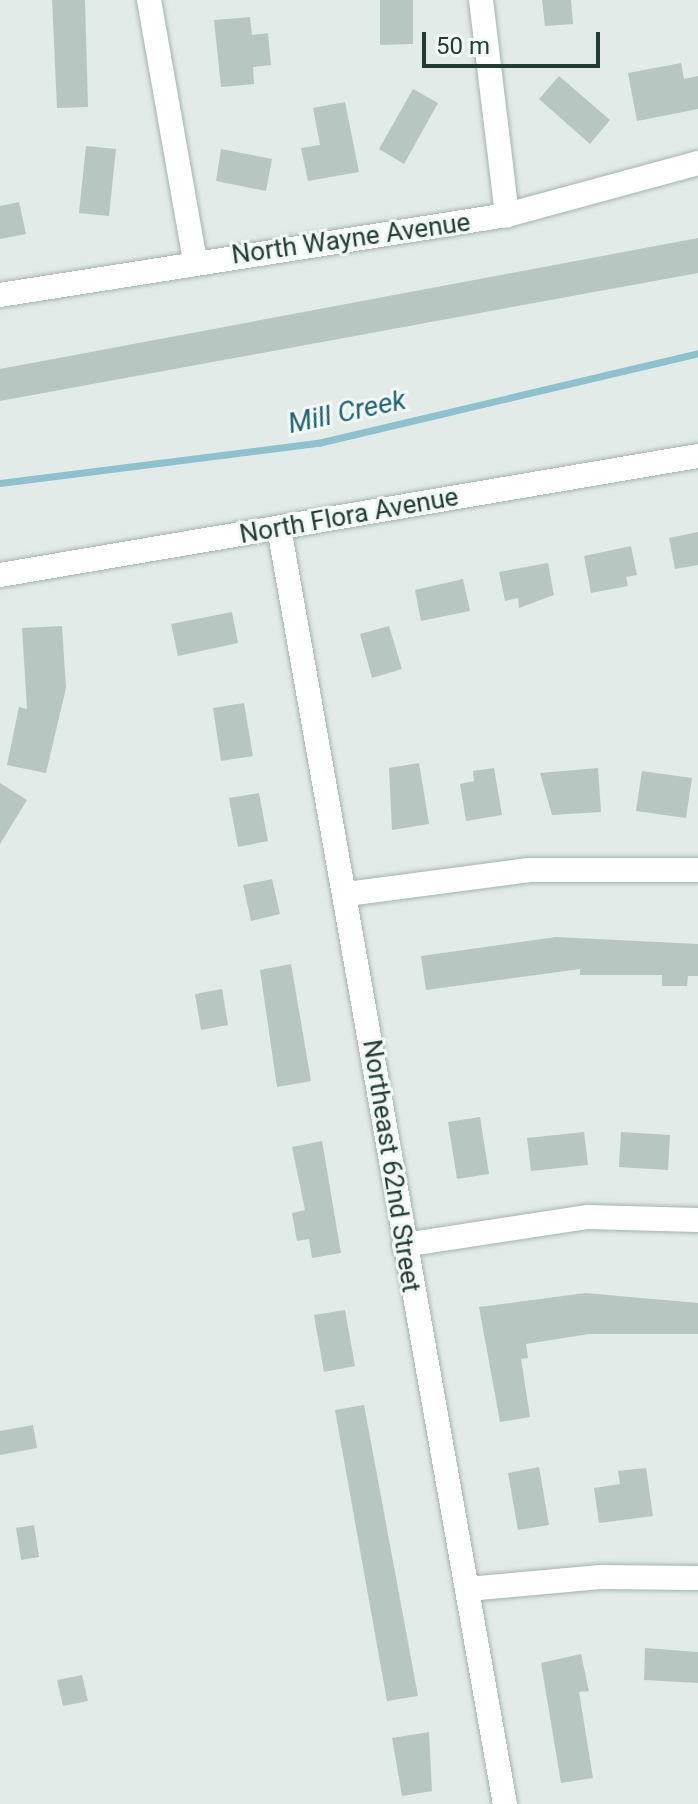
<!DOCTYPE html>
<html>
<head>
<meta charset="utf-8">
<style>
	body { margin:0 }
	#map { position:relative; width:698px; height:1804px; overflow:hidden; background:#e2ebe7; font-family:Roboto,sans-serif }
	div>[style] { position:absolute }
	.stream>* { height:7px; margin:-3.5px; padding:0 3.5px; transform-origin:3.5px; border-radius:3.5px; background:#8dc1cd }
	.building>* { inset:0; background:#b7c6c0 }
	.roads { filter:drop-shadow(0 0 2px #a5b3ae) drop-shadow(0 0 2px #a5b3ae) }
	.minor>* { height:24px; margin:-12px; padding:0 12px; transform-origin:12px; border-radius:12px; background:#fff }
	span { translate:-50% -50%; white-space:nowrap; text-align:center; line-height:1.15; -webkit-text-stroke:6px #f2f8f5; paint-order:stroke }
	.street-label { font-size:26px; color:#233b35 }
	.water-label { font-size:28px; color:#216373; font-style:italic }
	.scale { position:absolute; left:422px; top:32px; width:178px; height:36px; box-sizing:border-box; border:4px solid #233b35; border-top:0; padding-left:10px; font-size:24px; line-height:28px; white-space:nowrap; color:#233b35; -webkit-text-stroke:6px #f2f8f5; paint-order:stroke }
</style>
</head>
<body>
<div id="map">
	<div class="stream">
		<i style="left:0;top:483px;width:321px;rotate:-7.2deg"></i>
		<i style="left:318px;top:443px;width:391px;rotate:-13.3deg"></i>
	</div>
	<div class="building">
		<i style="clip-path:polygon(52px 0,85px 0,88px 107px,57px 108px)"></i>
		<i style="clip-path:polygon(380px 0,413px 0,413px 44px,380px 45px)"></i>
		<i style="clip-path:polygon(542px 0,571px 0,573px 24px,545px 26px)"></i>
		<i style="clip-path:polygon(250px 17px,252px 35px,268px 33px,271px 65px,253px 67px,254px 84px,221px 87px,214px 20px)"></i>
		<i style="clip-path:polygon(681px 63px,684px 79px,698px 76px,698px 109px,637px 121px,628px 73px)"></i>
		<i style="clip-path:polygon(559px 76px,610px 120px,590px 144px,539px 99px)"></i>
		<i style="clip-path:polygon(413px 89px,438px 103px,404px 164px,379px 149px)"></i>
		<i style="clip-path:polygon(345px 102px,359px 172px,308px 181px,301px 148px,320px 145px,313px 108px)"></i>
		<i style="clip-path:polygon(86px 146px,116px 149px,109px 216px,79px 213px)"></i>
		<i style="clip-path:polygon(221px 149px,272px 159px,266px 191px,216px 181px)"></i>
		<i style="clip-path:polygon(19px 202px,26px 234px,0 239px,0 206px)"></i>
		<i style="clip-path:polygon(698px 238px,698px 273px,0 401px,0 369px)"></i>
		<i style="clip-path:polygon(698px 532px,698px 565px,675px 569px,669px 538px)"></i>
		<i style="clip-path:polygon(631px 546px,637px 575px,626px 577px,628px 586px,591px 593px,584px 556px)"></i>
		<i style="clip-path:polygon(548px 563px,554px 595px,519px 608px,518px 598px,505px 601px,499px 572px)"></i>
		<i style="clip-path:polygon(463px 579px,470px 611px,421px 621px,415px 590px)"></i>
		<i style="clip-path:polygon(232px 612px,238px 643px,178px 656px,171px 624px)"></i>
		<i style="clip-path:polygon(62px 626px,66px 688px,46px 773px,7px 765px,19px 707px,27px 709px,22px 628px)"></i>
		<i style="clip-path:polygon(389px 626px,402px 669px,372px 678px,360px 634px)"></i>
		<i style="clip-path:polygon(244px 703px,253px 756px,221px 761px,213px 708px)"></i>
		<i style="clip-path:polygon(419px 763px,429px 824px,392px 830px,389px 768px)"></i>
		<i style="clip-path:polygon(494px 768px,502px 815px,466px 821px,460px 784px,474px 781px,473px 771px)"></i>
		<i style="clip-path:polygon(598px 768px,601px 812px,552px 815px,540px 773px)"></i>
		<i style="clip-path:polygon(642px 771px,692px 778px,686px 818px,636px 811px)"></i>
		<i style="clip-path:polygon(0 783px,27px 800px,0 844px)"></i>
		<i style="clip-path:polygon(259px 793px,268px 841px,238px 847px,229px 798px)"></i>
		<i style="clip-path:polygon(272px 879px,280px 914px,251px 921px,243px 885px)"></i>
		<i style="clip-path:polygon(556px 937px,698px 944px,698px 976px,688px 976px,687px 986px,662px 986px,662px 975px,580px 975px,580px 969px,426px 990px,421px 956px)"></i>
		<i style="clip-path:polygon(291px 964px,311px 1081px,277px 1087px,260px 970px)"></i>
		<i style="clip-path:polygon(222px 989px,228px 1025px,201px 1030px,195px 994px)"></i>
		<i style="clip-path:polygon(480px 1117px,489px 1174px,457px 1179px,448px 1122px)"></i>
		<i style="clip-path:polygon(584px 1132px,588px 1165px,531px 1171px,527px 1138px)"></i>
		<i style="clip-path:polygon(621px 1132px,670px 1135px,668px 1170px,619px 1167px)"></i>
		<i style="clip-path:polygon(322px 1141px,341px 1253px,312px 1258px,309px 1239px,297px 1241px,292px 1213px,305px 1210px,292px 1147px)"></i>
		<i style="clip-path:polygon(585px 1293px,698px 1303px,698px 1334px,589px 1334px,526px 1344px,528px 1358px,521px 1359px,530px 1417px,500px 1422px,479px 1307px)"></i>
		<i style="clip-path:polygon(345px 1310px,355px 1366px,324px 1372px,314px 1315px)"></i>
		<i style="clip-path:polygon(364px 1405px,418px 1696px,387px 1701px,335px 1410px)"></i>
		<i style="clip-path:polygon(33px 1425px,37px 1448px,0 1455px,0 1431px)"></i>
		<i style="clip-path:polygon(539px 1467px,549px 1525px,518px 1530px,508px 1473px)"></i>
		<i style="clip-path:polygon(646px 1468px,653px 1516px,599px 1523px,594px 1488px,620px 1484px,618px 1471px)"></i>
		<i style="clip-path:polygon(34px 1525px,39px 1557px,21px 1560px,16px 1528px)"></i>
		<i style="clip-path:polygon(645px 1648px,698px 1652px,698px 1683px,644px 1680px)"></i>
		<i style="clip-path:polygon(581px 1654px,589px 1691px,579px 1692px,593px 1778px,561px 1783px,541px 1663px)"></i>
		<i style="clip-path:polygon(82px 1675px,88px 1701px,63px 1706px,57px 1680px)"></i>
		<i style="clip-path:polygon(429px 1732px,432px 1791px,402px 1796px,392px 1738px)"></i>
	</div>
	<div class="roads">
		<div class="minor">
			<i style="left:149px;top:0;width:266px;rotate:80deg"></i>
			<i style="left:481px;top:0;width:217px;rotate:83.1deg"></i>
			<i style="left:0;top:295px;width:513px;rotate:-8.97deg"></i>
			<i style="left:507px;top:215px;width:198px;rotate:-15.2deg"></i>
			<i style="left:279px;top:528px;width:1296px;rotate:79.96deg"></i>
			<i style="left:0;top:575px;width:708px;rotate:-9.68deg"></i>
			<i style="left:347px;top:894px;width:184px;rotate:-7.5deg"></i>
			<i style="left:529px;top:870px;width:169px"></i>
			<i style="left:404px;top:1245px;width:186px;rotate:-8.7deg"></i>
			<i style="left:588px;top:1217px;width:110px;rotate:1.6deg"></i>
			<i style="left:468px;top:1589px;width:133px;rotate:-5.2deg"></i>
			<i style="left:600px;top:1577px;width:98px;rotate:0.6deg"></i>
		</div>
	</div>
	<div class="street-label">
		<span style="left:351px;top:239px;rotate:-8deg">North Wayne Avenue</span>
		<span style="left:349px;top:516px;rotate:-10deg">North Flora Avenue</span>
		<span style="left:391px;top:1166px;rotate:81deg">Northeast 62nd Street</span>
	</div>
	<div class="water-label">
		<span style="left:347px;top:412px;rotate:-12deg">Mill Creek</span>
	</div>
	<div class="scale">50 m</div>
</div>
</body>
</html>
